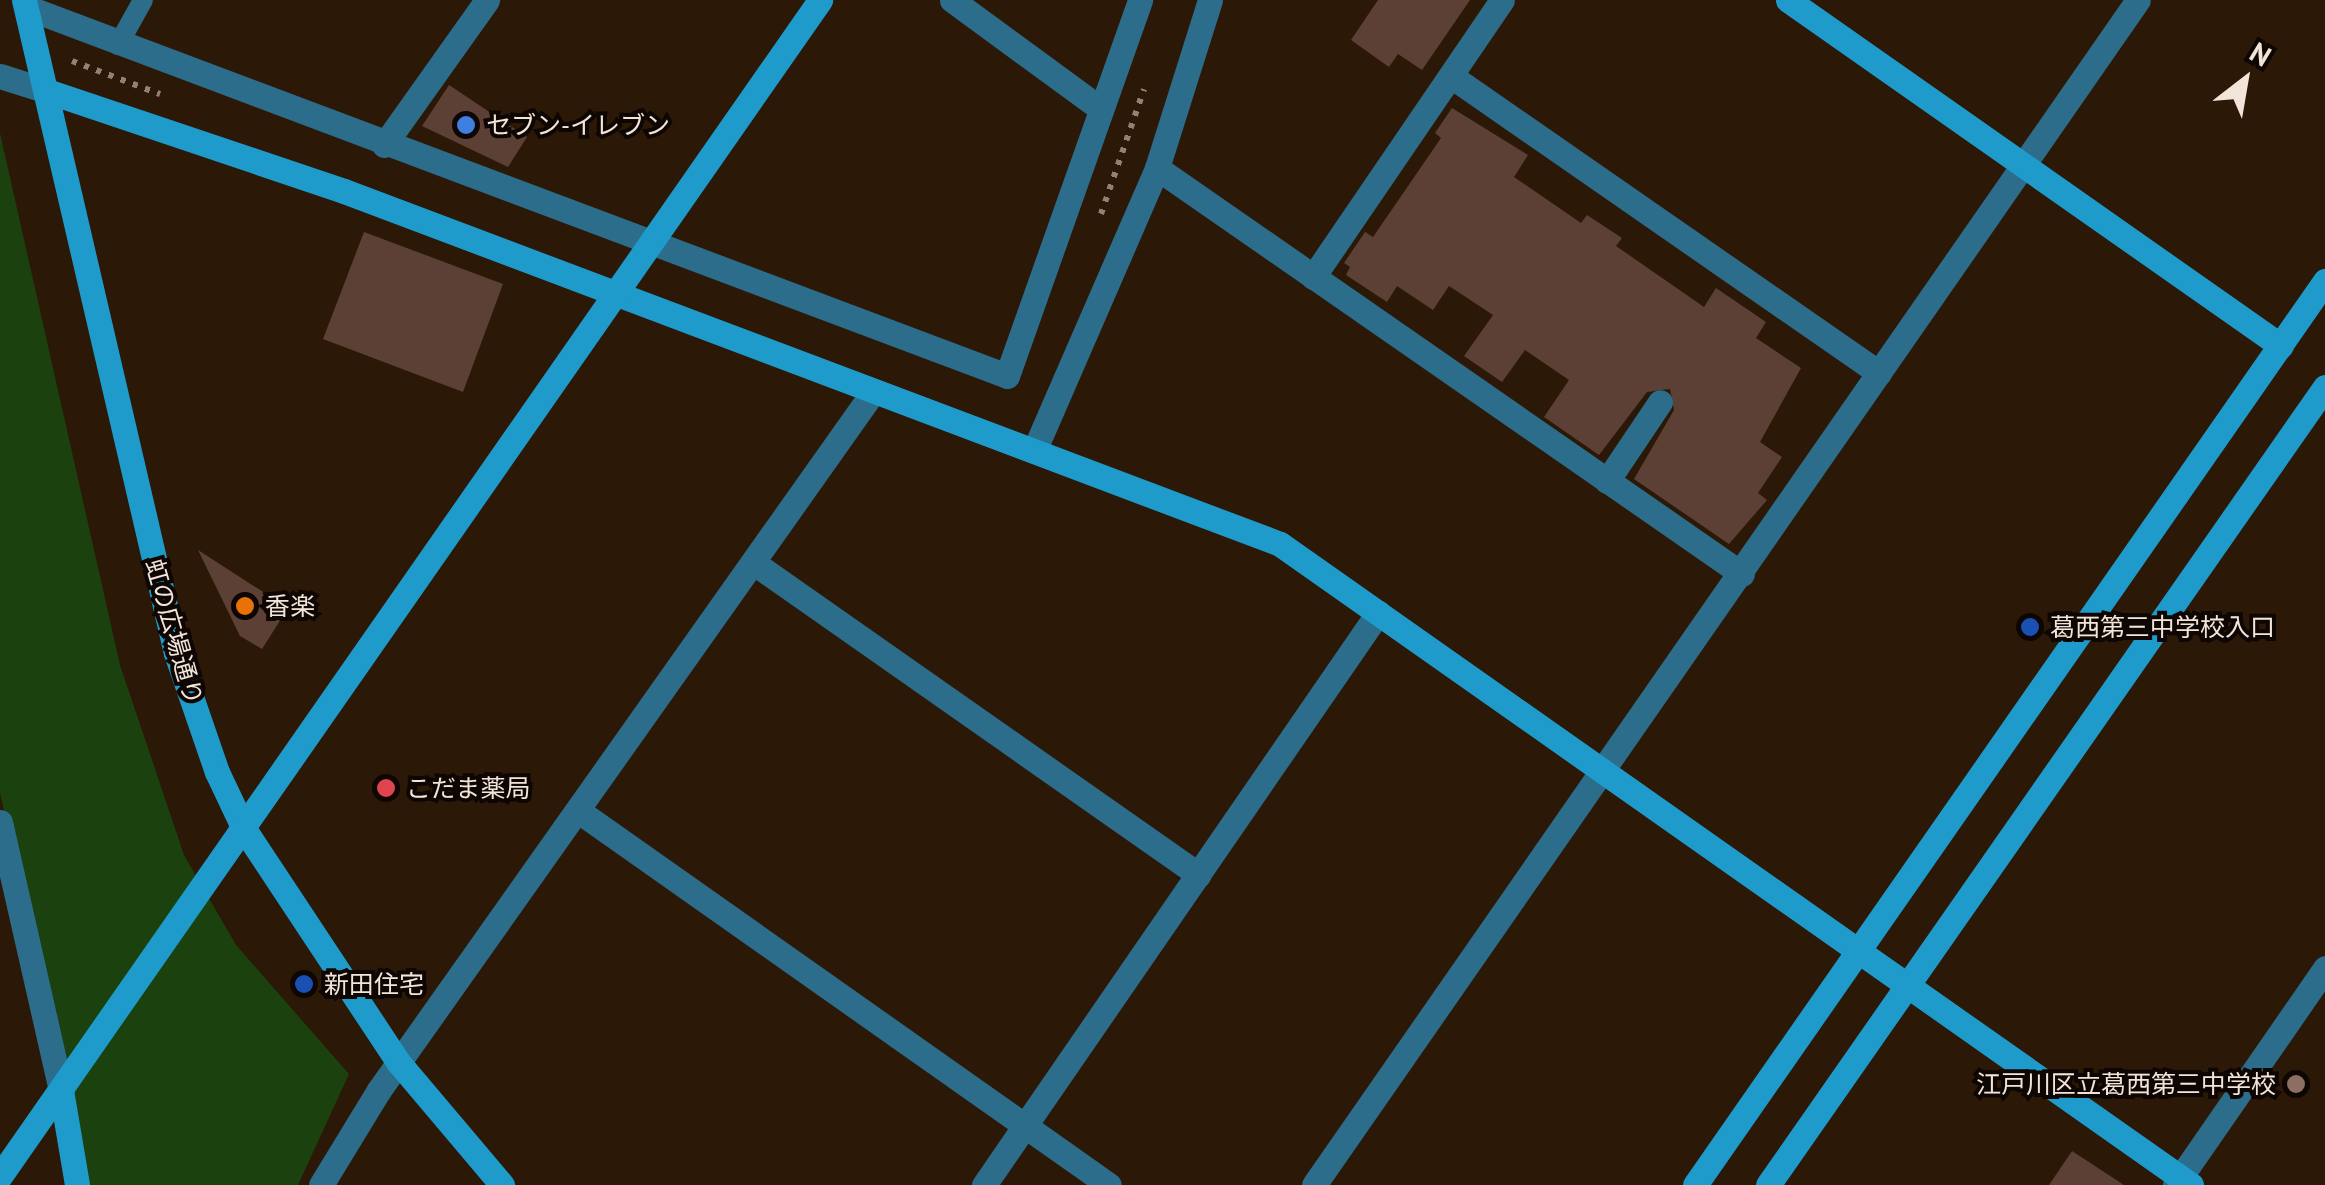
<!DOCTYPE html>
<html>
<head>
<meta charset="utf-8">
<style>
	body { margin:0 }
	#map { position:relative; width:2325px; height:1185px; overflow:hidden; background:#2c1806; font-family:"PT Sans","Noto Sans JP",sans-serif }
	div>[style] { position:absolute }
	.green>* { inset:0; background:#1a410e }
	.building>* { inset:0; background:#5c4036 }
	.path>* { height:6px; margin-top:-3px; transform-origin:0; background:repeating-linear-gradient(90deg,#938274 0 5px,transparent 0 13px) }
	.lane>* { height:20px; margin:-10px; padding:0 10px; transform-origin:10px; border-radius:10px; background:#2b6d8b }
	.street>* { height:25px; margin:-12.5px; padding:0 12.5px; transform-origin:12.5px; border-radius:12.5px; background:#2b6d8b }
	.secondary>* { height:25px; margin:-12.5px; padding:0 12.5px; transform-origin:12.5px; border-radius:12.5px; background:#1e9bcb }
	.dots>* { width:28px; height:28px; translate:-50% -50%; box-sizing:border-box; border:5px solid #0e0602; border-radius:50% }
	span { translate:-50% -50%; white-space:nowrap; text-align:center; line-height:1.15; -webkit-text-stroke:8px #0e0602; paint-order:stroke }
	.poi-label { font-size:25px; color:#f2e4d9 }
	.left { translate:0 -50%; text-align:left }
	.right { translate:-100% -50%; text-align:right }
	.street-label { font-size:25px; color:#f2e4d9 }
	.north { position:absolute; left:2195px; top:30px; width:100px; height:100px; -webkit-text-stroke:8px #0e0602; paint-order:stroke; rotate:31deg; font-size:28px; font-weight:700; line-height:40px; text-align:center; color:#f2e4d9 }
	.north::after { content:''; display:block; margin:auto; width:35px; height:45px; background:#f2e4d9; clip-path:polygon(50% 0,100% 100%,50% 72%,0 100%) }
</style>
</head>
<body>
<div id="map">
	<div class="green">
		<i style="clip-path:polygon(0 133px,120px 665px,184px 855px,236px 945px,349px 1074px,298px 1185px,87px 1185px,0 793px)"></i>
	</div>
	<div class="building">
		<i style="clip-path:polygon(1378px 0,1470px 0,1422px 70px,1398px 54px,1389px 67px,1351px 40px)"></i>
		<i style="clip-path:polygon(449px 85px,527px 137px,508px 167px,422px 126px)"></i>
		<i style="clip-path:polygon(1452px 108px,1528px 155px,1514px 177px,1581px 223px,1587px 215px,1622px 238px,1616px 246px,1704px 307px,1716px 288px,1766px 322px,1756px 338px,1801px 368px,1760px 442px,1782px 457px,1758px 493px,1767px 500px,1729px 544px,1634px 479px,1674px 410px,1670px 389px,1647px 392px,1599px 455px,1544px 417px,1569px 380px,1525px 350px,1502px 382px,1464px 356px,1493px 315px,1449px 286px,1433px 310px,1397px 286px,1387px 302px,1346px 275px,1350px 267px,1344px 263px,1365px 232px,1373px 237px,1441px 138px,1435px 133px)"></i>
		<i style="clip-path:polygon(364px 232px,503px 284px,463px 392px,323px 339px)"></i>
		<i style="clip-path:polygon(198px 550px,288px 608px,262px 649px,240px 636px)"></i>
		<i style="clip-path:polygon(2072px 1151px,2124px 1185px,2049px 1185px)"></i>
	</div>
	<div class="path">
		<i style="left:72px;top:61px;width:94px;rotate:20.6deg"></i>
		<i style="left:1101px;top:214px;width:132px;rotate:-71deg"></i>
	</div>
	<div class="lane">
		<i style="left:118px;top:45px;width:51px;rotate:-60.9deg"></i>
	</div>
	<div class="street">
		<i style="left:952px;top:0;width:185px;rotate:36.2deg"></i>
		<i style="left:26px;top:7px;width:1048px;rotate:20.61deg"></i>
		<i style="left:1007px;top:376px;width:399px;rotate:-70.5deg"></i>
		<i style="left:0;top:76px;width:49px;rotate:17.7deg"></i>
		<i style="left:1451px;top:76px;width:521px;rotate:34.76deg"></i>
		<i style="left:384px;top:145px;width:178px;rotate:-54.6deg"></i>
		<i style="left:1157px;top:168px;width:712px;rotate:34.76deg"></i>
		<i style="left:1313px;top:277px;width:335px;rotate:-55.7deg"></i>
		<i style="left:1034px;top:451px;width:309px;rotate:-66.5deg"></i>
		<i style="left:1157px;top:168px;width:176px;rotate:-72.5deg"></i>
		<i style="left:1607px;top:481px;width:95px;rotate:-56.1deg"></i>
		<i style="left:754px;top:563px;width:543px;rotate:35.04deg"></i>
		<i style="left:580px;top:812px;width:647px;rotate:35.19deg"></i>
		<i style="left:0;top:822px;width:275px;rotate:77.2deg"></i>
		<i style="left:321px;top:1185px;width:111px;rotate:-58.6deg"></i>
		<i style="left:379px;top:1090px;width:855px;rotate:-54.71deg"></i>
		<i style="left:984px;top:1185px;width:695px;rotate:-55.44deg"></i>
		<i style="left:1314px;top:1185px;width:1443px;rotate:-55.19deg"></i>
		<i style="left:2175px;top:1185px;width:264px;rotate:-55.3deg"></i>
	</div>
	<div class="secondary">
		<i style="left:24px;top:0;width:670px;rotate:76.9deg"></i>
		<i style="left:176px;top:653px;width:126px;rotate:71deg"></i>
		<i style="left:217px;top:772px;width:63px;rotate:64.7deg"></i>
		<i style="left:244px;top:829px;width:281px;rotate:56.5deg"></i>
		<i style="left:399px;top:1063px;width:160px;rotate:49.8deg"></i>
		<i style="left:1788px;top:0;width:602px;rotate:35.06deg"></i>
		<i style="left:47px;top:91px;width:313px;rotate:18.6deg"></i>
		<i style="left:344px;top:191px;width:1000px;rotate:20.66deg"></i>
		<i style="left:1280px;top:544px;width:1114px;rotate:35.13deg"></i>
		<i style="left:61px;top:1090px;width:96px;rotate:80.4deg"></i>
		<i style="left:0;top:1176px;width:1434px;rotate:-55.11deg"></i>
		<i style="left:1695px;top:1185px;width:1102px;rotate:-55.13deg"></i>
		<i style="left:1768px;top:1185px;width:973px;rotate:-55.09deg"></i>
	</div>
	<div class="dots">
		<i style="left:466px;top:125px;background:#3f7fe0"></i>
		<i style="left:245px;top:606px;background:#e8710a"></i>
		<i style="left:2030px;top:627px;background:#1a4fb4"></i>
		<i style="left:386px;top:788px;background:#e0444e"></i>
		<i style="left:304px;top:984px;background:#1a4fb4"></i>
		<i style="left:2296px;top:1084px;background:#8d6e63"></i>
	</div>
	<div class="poi-label">
		<span class="left" style="left:486px;top:125px">セブン-イレブン</span>
		<span class="left" style="left:265px;top:606px">香楽</span>
		<span class="left" style="left:2050px;top:627px">葛西第三中学校入口</span>
		<span class="left" style="left:406px;top:788px">こだま薬局</span>
		<span class="left" style="left:324px;top:984px">新田住宅</span>
		<span class="right" style="left:2276px;top:1084px">江戸川区立葛西第三中学校</span>
	</div>
	<div class="street-label">
		<span style="left:174px;top:632px;rotate:74deg">虹の広場通り</span>
	</div>
	<div class="north">N</div>
</div>
</body>
</html>
